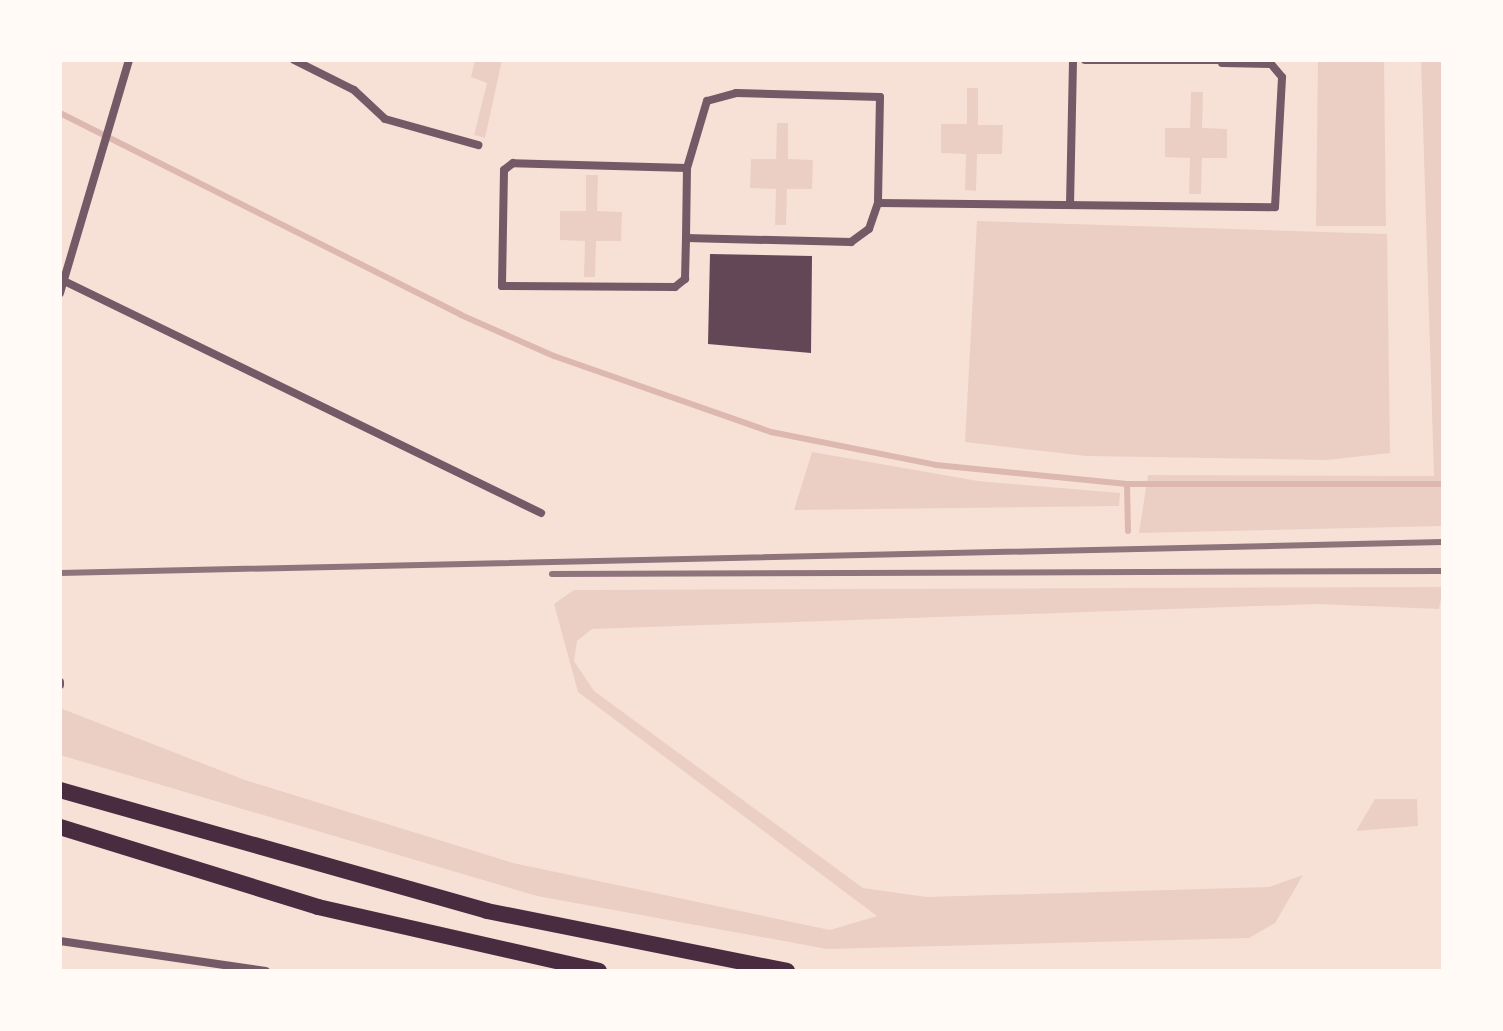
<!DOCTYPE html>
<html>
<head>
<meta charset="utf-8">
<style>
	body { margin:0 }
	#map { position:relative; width:1503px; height:1031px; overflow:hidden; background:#f7e1d7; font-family:"Asap Condensed",sans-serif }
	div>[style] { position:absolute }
	.green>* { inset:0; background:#ebcfc5 }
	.stream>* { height:6px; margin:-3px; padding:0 3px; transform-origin:3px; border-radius:3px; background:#dcb8b0 }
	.building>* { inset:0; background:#644757 }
	.minor>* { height:8px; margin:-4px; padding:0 4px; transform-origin:4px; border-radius:4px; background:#755966 }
	.motorway>* { height:16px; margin:-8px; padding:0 8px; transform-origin:8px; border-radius:8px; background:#4a2c40 }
	.rail>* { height:6px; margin:-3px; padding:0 3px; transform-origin:3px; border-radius:3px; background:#8f747c }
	span { translate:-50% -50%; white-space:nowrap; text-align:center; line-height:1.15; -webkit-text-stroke:8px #fffaf5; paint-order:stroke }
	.frame { position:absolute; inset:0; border:62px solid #fffaf5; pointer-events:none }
</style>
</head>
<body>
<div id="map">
	<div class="green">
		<i style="clip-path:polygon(475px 60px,502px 60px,485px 138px,474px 135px,487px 83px,471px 77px)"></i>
		<i style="clip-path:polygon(1318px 60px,1384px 60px,1386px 226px,1316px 226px)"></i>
		<i style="clip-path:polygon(1421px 60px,1443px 60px,1443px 526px,1139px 533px,1148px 475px,1434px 476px)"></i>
		<i style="clip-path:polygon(967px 88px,978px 88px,978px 125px,1003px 125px,1002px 154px,977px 154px,976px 191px,965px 190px,966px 154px,941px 153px,941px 124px,967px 124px)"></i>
		<i style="clip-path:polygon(1191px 92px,1203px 92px,1202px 128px,1227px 129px,1227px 158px,1202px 158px,1201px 194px,1189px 194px,1190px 158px,1165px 157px,1165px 128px,1190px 128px)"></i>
		<i style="clip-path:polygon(777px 123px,788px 123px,788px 159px,813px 160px,812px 189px,787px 189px,786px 225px,775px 225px,776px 189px,750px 188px,751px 159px,776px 159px)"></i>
		<i style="clip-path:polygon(586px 175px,598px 175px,597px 211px,622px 212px,621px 241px,596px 241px,595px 277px,584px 277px,585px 241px,560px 240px,560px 211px,586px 211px)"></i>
		<i style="clip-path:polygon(977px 221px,1387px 234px,1390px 453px,1327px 460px,1086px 456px,965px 442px)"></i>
		<i style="clip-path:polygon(812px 452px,978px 481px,1120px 493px,1119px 506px,794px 510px)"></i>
		<i style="clip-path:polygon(1443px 587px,1439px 609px,1318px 604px,592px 629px,577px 641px,574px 661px,594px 691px,863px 888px,927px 897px,1269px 887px,1303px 875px,1275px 923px,1249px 938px,827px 949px,537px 896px,60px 755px,60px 708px,245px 780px,513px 863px,830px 930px,877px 916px,578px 692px,554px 604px,574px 590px)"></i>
		<i style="clip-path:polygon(1375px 799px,1417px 799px,1418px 826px,1356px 831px)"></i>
	</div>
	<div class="stream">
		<i style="left:60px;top:113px;width:449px;rotate:26.7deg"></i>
		<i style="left:461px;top:315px;width:102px;rotate:23.8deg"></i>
		<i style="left:554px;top:356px;width:230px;rotate:19.3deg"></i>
		<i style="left:771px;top:432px;width:168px;rotate:11.3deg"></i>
		<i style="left:936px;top:465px;width:192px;rotate:5.7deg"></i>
		<i style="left:1127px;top:484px;width:316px"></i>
		<i style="left:1127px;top:484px;width:47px;rotate:88.8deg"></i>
	</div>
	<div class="building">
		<i style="clip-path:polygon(710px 254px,812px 256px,811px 353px,708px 344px)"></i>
	</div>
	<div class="minor">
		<i style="left:294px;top:60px;width:67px;rotate:26.6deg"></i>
		<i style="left:354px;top:90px;width:42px;rotate:43.1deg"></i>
		<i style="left:385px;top:119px;width:97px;rotate:15.6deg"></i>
		<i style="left:1085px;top:60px;width:137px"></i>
		<i style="left:687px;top:168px;width:174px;rotate:-178.4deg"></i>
		<i style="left:513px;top:163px;width:11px;rotate:142deg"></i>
		<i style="left:504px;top:170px;width:116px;rotate:91deg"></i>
		<i style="left:502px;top:286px;width:173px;rotate:0.3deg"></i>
		<i style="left:675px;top:287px;width:13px;rotate:-39deg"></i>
		<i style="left:685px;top:279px;width:41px;rotate:-88.6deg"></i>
		<i style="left:686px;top:238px;width:165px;rotate:1.4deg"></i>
		<i style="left:851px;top:242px;width:22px;rotate:-36deg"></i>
		<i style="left:869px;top:229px;width:28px;rotate:-71deg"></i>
		<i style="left:878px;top:203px;width:397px;rotate:0.6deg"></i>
		<i style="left:1275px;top:207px;width:130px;rotate:-86.9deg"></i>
		<i style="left:1282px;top:77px;width:17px;rotate:-130deg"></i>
		<i style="left:1271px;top:64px;width:49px;rotate:-178.8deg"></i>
		<i style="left:1070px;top:205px;width:145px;rotate:-88.8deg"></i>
		<i style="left:686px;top:238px;width:70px;rotate:-89.2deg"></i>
		<i style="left:687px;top:168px;width:70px;rotate:-73.4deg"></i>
		<i style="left:707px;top:101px;width:30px;rotate:-15deg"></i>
		<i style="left:736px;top:93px;width:144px;rotate:1.6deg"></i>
		<i style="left:880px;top:97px;width:106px;rotate:91.1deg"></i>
		<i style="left:60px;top:279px;width:535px;rotate:25.94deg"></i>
		<i style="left:60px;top:293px;width:243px;rotate:-73.5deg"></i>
		<i style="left:60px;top:682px;width:3px;rotate:90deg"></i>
		<i style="left:60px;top:941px;width:208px;rotate:8.3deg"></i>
	</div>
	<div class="motorway">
		<i style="left:60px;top:790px;width:444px;rotate:15.8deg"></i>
		<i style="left:487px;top:911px;width:306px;rotate:11.3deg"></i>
		<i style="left:60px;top:827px;width:270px;rotate:17.2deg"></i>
		<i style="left:318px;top:907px;width:288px;rotate:12.8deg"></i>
	</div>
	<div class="rail">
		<i style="left:60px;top:573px;width:1383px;rotate:-1.28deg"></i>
		<i style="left:552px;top:574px;width:891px;rotate:-0.19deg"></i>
	</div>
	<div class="frame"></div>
</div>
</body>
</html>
